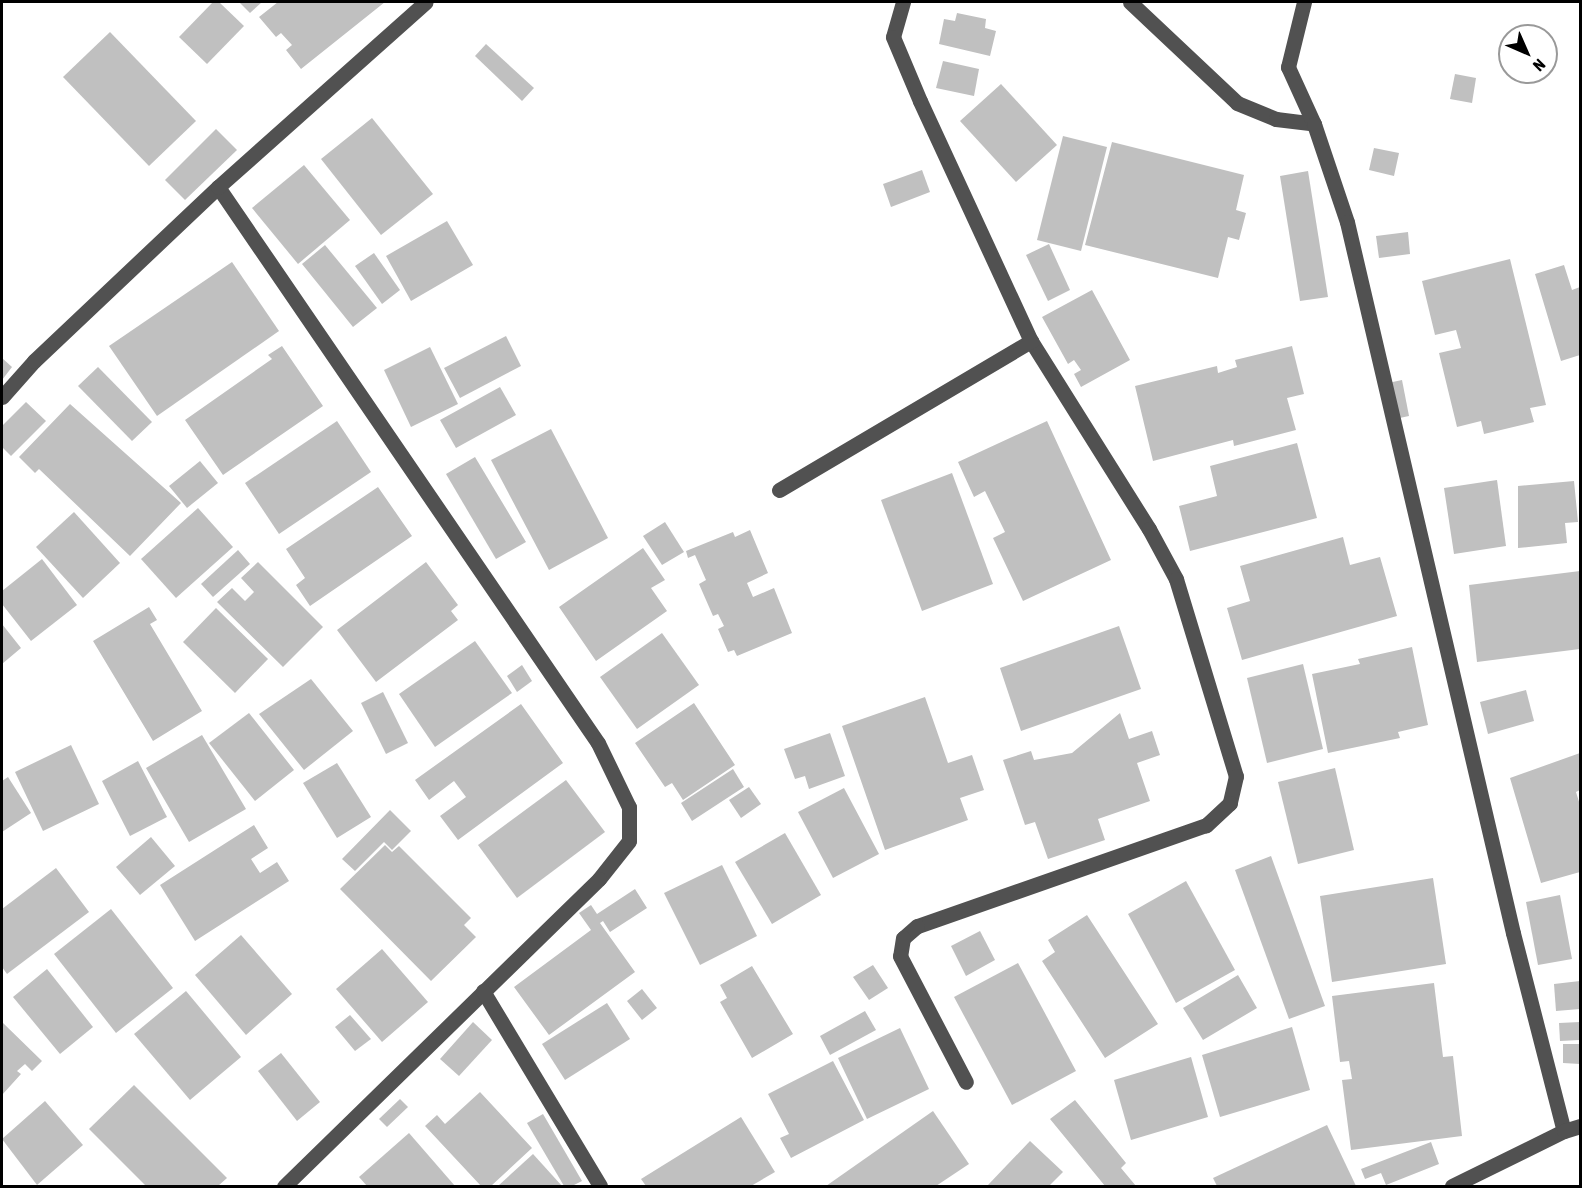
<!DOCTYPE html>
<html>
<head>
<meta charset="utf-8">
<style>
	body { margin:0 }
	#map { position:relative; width:1582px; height:1188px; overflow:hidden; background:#fff; font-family:"Asap Condensed",sans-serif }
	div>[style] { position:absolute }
	.building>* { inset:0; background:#c0c0c0 }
	.minor>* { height:15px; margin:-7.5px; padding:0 7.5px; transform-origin:7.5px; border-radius:7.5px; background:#515151 }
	span { translate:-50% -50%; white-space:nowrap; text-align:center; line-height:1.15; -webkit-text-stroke:5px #fff; paint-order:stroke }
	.frame { position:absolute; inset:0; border:3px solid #000; pointer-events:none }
	.north { position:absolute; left:1498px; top:24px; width:60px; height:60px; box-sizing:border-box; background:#fff; border:2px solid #999; border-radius:50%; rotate:135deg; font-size:16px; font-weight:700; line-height:24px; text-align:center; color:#000 }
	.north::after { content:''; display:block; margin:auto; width:21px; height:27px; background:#000; clip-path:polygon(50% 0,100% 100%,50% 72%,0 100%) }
</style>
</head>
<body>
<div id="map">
	<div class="building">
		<i style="clip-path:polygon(213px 2px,219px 2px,244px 26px,207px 64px,179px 37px)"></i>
		<i style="clip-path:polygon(239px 2px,262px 2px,250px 13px)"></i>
		<i style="clip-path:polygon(278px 2px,385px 2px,301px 69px,286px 50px,292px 45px,281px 33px,276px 37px,259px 17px)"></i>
		<i style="clip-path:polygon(957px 13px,986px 19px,985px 28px,996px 31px,990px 56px,939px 44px,944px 19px,955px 21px)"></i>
		<i style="clip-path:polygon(110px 32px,196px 121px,149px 166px,63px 77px)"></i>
		<i style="clip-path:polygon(486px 44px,534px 88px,522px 101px,475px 56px)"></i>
		<i style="clip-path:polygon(943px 61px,979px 69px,974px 96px,936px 88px)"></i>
		<i style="clip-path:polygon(1455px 74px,1476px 78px,1472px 103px,1450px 99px)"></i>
		<i style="clip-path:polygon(1001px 84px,1057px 145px,1016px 182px,960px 121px)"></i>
		<i style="clip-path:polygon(372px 118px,433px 194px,381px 235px,321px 159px)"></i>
		<i style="clip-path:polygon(216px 129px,237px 150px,185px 200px,165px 180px)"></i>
		<i style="clip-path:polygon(1063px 136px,1107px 147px,1081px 251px,1037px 240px)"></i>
		<i style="clip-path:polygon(1112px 142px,1244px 175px,1236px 210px,1246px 213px,1239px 240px,1228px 237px,1218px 278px,1085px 245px)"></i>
		<i style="clip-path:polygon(1374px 148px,1399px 153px,1394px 176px,1369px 170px)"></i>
		<i style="clip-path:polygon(304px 165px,350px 220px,298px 264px,252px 208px)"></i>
		<i style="clip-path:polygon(922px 170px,930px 192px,891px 207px,883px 184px)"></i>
		<i style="clip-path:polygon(1308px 171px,1328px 297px,1300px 301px,1280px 176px)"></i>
		<i style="clip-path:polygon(447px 221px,473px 265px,411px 301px,386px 256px)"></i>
		<i style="clip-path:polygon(1408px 232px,1410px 254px,1379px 258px,1376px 236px)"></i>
		<i style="clip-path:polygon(1049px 244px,1070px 290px,1048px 301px,1026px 255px)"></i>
		<i style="clip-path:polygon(325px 245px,377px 308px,353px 327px,302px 264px)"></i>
		<i style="clip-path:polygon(374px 253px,400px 290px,382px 304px,355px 266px)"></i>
		<i style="clip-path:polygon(1510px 259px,1546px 405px,1530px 408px,1534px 422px,1484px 434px,1481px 421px,1457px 427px,1439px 353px,1461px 348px,1456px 330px,1435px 335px,1422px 281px)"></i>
		<i style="clip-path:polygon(232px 262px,279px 331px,157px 416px,109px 346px)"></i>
		<i style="clip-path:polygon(1564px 265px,1572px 290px,1580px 287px,1580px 355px,1561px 361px,1535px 274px)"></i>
		<i style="clip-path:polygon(1092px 290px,1130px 360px,1081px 387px,1074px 374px,1081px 370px,1074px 360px,1068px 364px,1042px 317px)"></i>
		<i style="clip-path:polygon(506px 336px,521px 366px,460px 398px,444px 368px)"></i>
		<i style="clip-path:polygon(282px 346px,323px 406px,223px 475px,185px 420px,272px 359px,268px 355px)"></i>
		<i style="clip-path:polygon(1292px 346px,1304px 394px,1287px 398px,1296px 430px,1234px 446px,1233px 440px,1153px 461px,1135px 386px,1217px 366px,1218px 373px,1237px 367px,1235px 360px)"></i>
		<i style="clip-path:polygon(430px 347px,458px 404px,411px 427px,384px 370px)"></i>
		<i style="clip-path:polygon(2px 358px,12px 367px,2px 380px)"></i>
		<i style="clip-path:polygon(98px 367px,152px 422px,132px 441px,78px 386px)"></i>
		<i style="clip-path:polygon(1402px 380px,1409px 416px,1395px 419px,1388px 383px)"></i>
		<i style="clip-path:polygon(500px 387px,516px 415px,456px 448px,440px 420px)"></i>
		<i style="clip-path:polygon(26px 402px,46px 421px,11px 456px,2px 447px,2px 426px)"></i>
		<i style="clip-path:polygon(70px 404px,181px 503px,130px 556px,39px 469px,35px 473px,19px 457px)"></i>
		<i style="clip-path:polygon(337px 421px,371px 472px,279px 534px,245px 483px)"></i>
		<i style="clip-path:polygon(1047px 421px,1111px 560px,1023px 601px,993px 538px,1005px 532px,985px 491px,974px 497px,958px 462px)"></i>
		<i style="clip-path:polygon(551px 429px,608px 538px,549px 570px,491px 460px)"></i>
		<i style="clip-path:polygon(1297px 443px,1317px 518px,1190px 551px,1179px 506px,1217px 496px,1210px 466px)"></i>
		<i style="clip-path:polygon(475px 457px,526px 542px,496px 559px,446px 474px)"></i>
		<i style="clip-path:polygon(200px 461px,218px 483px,187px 508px,169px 486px)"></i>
		<i style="clip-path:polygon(952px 473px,993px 584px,922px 611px,881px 500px)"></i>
		<i style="clip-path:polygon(1497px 480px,1506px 546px,1454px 554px,1444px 488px)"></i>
		<i style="clip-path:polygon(1574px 481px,1578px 522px,1565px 523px,1567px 543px,1518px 548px,1518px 486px)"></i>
		<i style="clip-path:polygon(378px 487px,412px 536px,310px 606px,296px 585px,305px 578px,286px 549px)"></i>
		<i style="clip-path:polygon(198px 508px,233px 547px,176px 598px,141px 559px)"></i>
		<i style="clip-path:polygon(74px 512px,120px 563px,83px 598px,36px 547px)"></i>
		<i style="clip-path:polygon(665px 522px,684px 552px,662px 565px,643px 536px)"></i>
		<i style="clip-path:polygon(750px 530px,768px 573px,747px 583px,753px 597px,774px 588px,792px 633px,737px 656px,734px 650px,728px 652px,718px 629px,724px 626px,718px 614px,713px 616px,699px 584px,706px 580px,695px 555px,688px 558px,686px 551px,733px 532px,735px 537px)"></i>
		<i style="clip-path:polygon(1343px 537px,1350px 565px,1380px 557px,1397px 616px,1242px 660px,1227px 608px,1250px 601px,1240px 566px)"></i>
		<i style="clip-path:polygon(643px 548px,665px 580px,651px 588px,667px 611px,596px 661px,559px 607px)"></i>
		<i style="clip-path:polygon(238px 550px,250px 564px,213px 597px,201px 584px)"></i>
		<i style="clip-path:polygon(42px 559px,77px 605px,31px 641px,2px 604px,2px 591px)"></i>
		<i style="clip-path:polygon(258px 562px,323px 627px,283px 667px,217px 602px,232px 588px,245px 601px,254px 592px,241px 578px)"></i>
		<i style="clip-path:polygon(426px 562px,458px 605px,451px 611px,458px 620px,376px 682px,337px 630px)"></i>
		<i style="clip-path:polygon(1580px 571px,1580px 649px,1477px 662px,1469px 585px)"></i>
		<i style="clip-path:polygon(149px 607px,157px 620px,150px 624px,202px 711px,153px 741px,93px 641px)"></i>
		<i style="clip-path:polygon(216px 608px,268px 659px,235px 693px,183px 642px)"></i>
		<i style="clip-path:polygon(2px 624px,21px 648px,2px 664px)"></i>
		<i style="clip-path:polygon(1119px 626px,1141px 689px,1021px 731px,1000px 668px)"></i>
		<i style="clip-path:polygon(662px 633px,699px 685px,637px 729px,600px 677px)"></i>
		<i style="clip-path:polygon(475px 641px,512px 693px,435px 747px,399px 694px)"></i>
		<i style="clip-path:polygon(1412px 647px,1428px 725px,1398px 732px,1400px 738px,1328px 753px,1312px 674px,1360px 664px,1358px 659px)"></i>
		<i style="clip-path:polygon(1303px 664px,1323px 749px,1267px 763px,1247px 678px)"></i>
		<i style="clip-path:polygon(522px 665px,532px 681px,517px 692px,507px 676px)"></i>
		<i style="clip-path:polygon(311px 679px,353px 731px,304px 770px,259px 714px)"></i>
		<i style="clip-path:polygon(1526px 690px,1534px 721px,1488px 734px,1480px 702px)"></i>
		<i style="clip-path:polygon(383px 692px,408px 743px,386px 754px,361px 703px)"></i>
		<i style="clip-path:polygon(925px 697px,948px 763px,972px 755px,984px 790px,960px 798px,968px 820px,885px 850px,842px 726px)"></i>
		<i style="clip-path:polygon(694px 703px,735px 765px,683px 800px,672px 783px,665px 787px,635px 743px)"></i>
		<i style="clip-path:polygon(521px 704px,563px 763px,458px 840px,440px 816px,466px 797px,454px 781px,429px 800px,415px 780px)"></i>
		<i style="clip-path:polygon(249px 713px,294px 770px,255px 801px,209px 743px)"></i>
		<i style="clip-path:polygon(1120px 713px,1129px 739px,1152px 731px,1160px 755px,1137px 763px,1150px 801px,1098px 819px,1105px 840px,1048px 859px,1035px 822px,1025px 825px,1003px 760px,1031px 751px,1034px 760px,1072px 753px)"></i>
		<i style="clip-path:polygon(830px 733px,845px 776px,809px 789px,805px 776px,795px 779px,784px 749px)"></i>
		<i style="clip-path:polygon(202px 735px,246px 809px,189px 842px,146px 768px)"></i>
		<i style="clip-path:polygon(71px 745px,99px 804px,43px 831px,15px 772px)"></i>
		<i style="clip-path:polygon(1580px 753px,1580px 790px,1576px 792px,1580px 805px,1580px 872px,1541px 883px,1510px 778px)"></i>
		<i style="clip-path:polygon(138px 761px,167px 817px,130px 836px,102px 781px)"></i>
		<i style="clip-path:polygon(337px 763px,371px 817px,337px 838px,303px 783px)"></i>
		<i style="clip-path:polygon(1335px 768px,1354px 850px,1298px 864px,1278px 782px)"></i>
		<i style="clip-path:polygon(733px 769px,744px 787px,692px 821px,681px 803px)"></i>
		<i style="clip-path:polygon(8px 777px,31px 813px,2px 832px,2px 781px)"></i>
		<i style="clip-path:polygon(566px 780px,605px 832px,517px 898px,478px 845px)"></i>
		<i style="clip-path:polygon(749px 787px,761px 804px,741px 818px,729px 800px)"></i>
		<i style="clip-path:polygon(844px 788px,879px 854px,833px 878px,798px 812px)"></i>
		<i style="clip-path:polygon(390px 810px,411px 831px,392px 850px,384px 842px,355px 871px,342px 859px)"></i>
		<i style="clip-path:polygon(254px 825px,268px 848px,251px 859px,260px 873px,277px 862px,289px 881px,195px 941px,160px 885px)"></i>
		<i style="clip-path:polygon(785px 833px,821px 895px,772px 924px,735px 862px)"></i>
		<i style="clip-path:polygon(151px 837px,175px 866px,140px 895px,116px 867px)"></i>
		<i style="clip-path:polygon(385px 845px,392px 852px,399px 846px,471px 918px,464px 925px,476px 937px,431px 981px,340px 889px)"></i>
		<i style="clip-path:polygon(1271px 856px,1325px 1006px,1289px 1019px,1235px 870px)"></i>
		<i style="clip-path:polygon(722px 865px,757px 936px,700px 965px,664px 893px)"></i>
		<i style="clip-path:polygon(56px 868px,89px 912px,7px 974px,2px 967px,2px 909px)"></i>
		<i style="clip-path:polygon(1433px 878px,1446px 964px,1332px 982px,1320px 896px)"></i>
		<i style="clip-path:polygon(1186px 881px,1235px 970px,1176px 1003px,1128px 914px)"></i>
		<i style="clip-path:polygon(635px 889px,647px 908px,610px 932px,603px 921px,600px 923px,635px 972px,549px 1035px,514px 987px,591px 930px,579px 913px,591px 905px,597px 914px)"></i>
		<i style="clip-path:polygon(1560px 895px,1572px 959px,1538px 965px,1526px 902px)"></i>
		<i style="clip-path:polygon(111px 909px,173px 988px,116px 1033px,54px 954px)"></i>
		<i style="clip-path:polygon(1087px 915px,1158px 1024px,1105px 1058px,1042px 961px,1055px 952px,1048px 940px)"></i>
		<i style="clip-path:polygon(980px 931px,995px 960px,966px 976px,951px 946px)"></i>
		<i style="clip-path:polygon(241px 935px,292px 994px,246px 1035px,195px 975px)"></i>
		<i style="clip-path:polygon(382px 949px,428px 1002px,382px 1042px,336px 989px)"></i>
		<i style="clip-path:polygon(1018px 963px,1076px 1071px,1012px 1105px,954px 997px)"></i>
		<i style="clip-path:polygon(873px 965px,888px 988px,869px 1000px,853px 977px)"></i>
		<i style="clip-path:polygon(752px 966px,793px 1034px,752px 1058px,720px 1002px,727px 998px,720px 985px)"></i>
		<i style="clip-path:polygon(47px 969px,93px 1027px,60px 1054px,13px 997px)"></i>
		<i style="clip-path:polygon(1238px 975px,1257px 1008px,1203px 1040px,1183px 1008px)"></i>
		<i style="clip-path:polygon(1580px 981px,1580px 1009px,1556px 1011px,1554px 984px)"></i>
		<i style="clip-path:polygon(1434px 983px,1443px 1057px,1453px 1056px,1462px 1136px,1351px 1150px,1342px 1080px,1352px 1079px,1349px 1061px,1340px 1062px,1332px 996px)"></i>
		<i style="clip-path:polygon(642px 989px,657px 1008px,642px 1020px,627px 1001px)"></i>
		<i style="clip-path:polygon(186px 991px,241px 1057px,190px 1100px,134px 1034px)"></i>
		<i style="clip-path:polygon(607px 1003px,630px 1039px,565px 1080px,542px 1044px)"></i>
		<i style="clip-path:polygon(865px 1011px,876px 1030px,830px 1055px,820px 1036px)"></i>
		<i style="clip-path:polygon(350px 1015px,371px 1039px,355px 1051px,335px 1027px)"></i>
		<i style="clip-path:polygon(2px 1022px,42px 1061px,32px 1071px,25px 1064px,17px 1071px,21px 1074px,2px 1095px)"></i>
		<i style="clip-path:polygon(473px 1022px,492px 1040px,459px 1076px,440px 1059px)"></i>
		<i style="clip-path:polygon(1580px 1022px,1580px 1040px,1560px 1041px,1559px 1023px)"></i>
		<i style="clip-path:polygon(1292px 1027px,1310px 1090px,1220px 1117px,1202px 1055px)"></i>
		<i style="clip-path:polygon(900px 1028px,929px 1089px,867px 1119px,838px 1058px)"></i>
		<i style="clip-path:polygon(1563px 1044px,1580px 1044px,1580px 1064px,1563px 1063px)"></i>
		<i style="clip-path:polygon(281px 1053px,320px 1102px,297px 1121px,258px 1071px)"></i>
		<i style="clip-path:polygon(1191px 1057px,1208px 1117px,1131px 1140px,1114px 1080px)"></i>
		<i style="clip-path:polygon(833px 1061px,864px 1120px,791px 1158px,780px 1138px,789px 1134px,768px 1094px)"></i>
		<i style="clip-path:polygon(134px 1085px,227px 1178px,218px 1186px,146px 1186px,89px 1129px)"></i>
		<i style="clip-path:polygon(480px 1092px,532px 1148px,491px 1186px,481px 1186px,425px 1126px,437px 1115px,445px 1124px)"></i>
		<i style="clip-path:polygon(400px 1099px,408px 1107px,387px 1127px,379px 1119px)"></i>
		<i style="clip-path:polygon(1075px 1100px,1126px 1163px,1121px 1168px,1136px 1186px,1105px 1186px,1050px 1119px)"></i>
		<i style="clip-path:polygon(45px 1101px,83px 1145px,37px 1185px,2px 1139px)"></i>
		<i style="clip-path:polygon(933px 1111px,969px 1164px,936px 1186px,826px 1186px)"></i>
		<i style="clip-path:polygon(543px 1114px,582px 1181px,572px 1186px,564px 1186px,527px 1123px)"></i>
		<i style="clip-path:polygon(741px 1117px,775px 1172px,751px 1186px,646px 1186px,641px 1179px)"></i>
		<i style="clip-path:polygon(1327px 1125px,1356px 1186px,1217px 1186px,1213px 1178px)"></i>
		<i style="clip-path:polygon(409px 1133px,455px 1186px,367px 1186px,359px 1177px)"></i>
		<i style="clip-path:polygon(1030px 1141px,1063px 1172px,1049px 1186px,987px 1186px)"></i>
		<i style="clip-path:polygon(1431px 1142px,1439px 1164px,1386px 1185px,1381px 1173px,1365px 1179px,1361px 1169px)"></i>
		<i style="clip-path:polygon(533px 1154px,562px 1186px,498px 1186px)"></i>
	</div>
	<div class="minor">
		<i style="left:903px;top:2px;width:36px;rotate:106deg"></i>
		<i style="left:893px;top:37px;width:69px;rotate:67.1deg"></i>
		<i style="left:920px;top:101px;width:264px;rotate:65.2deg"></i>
		<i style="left:1031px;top:341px;width:222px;rotate:57.9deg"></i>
		<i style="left:1149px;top:529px;width:57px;rotate:61.6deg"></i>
		<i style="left:1176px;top:579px;width:206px;rotate:73.1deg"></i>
		<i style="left:1236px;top:776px;width:28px;rotate:103deg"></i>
		<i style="left:1230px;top:803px;width:33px;rotate:137deg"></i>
		<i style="left:1206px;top:825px;width:306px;rotate:160.7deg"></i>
		<i style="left:917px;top:926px;width:18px;rotate:139deg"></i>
		<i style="left:903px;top:938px;width:18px;rotate:99deg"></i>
		<i style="left:900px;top:956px;width:142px;rotate:62.4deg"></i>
		<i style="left:1130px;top:2px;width:147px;rotate:43.3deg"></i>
		<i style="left:1237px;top:103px;width:42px;rotate:22.3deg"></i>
		<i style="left:1276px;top:119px;width:38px;rotate:7deg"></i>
		<i style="left:1304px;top:2px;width:67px;rotate:103.8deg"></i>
		<i style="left:1288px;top:67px;width:63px;rotate:65.5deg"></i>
		<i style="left:1314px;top:124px;width:103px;rotate:71.4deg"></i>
		<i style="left:1347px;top:222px;width:730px;rotate:76.86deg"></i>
		<i style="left:1513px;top:933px;width:204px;rotate:75.6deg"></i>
		<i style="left:218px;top:187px;width:673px;rotate:55.65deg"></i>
		<i style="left:598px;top:743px;width:71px;rotate:64.2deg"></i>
		<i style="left:629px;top:807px;width:34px;rotate:90deg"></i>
		<i style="left:629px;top:841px;width:48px;rotate:128.3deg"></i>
		<i style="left:599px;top:879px;width:440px;rotate:135.7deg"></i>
		<i style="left:2px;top:397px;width:48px;rotate:-48.4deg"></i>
		<i style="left:34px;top:361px;width:253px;rotate:-43.4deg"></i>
		<i style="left:218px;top:187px;width:278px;rotate:-41.7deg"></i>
		<i style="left:779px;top:490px;width:293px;rotate:-30.6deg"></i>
		<i style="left:483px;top:991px;width:227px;rotate:59deg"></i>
		<i style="left:1452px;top:1186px;width:125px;rotate:-26.2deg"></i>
		<i style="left:1564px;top:1131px;width:17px;rotate:-17deg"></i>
	</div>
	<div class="frame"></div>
	<div class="north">N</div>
</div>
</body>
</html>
